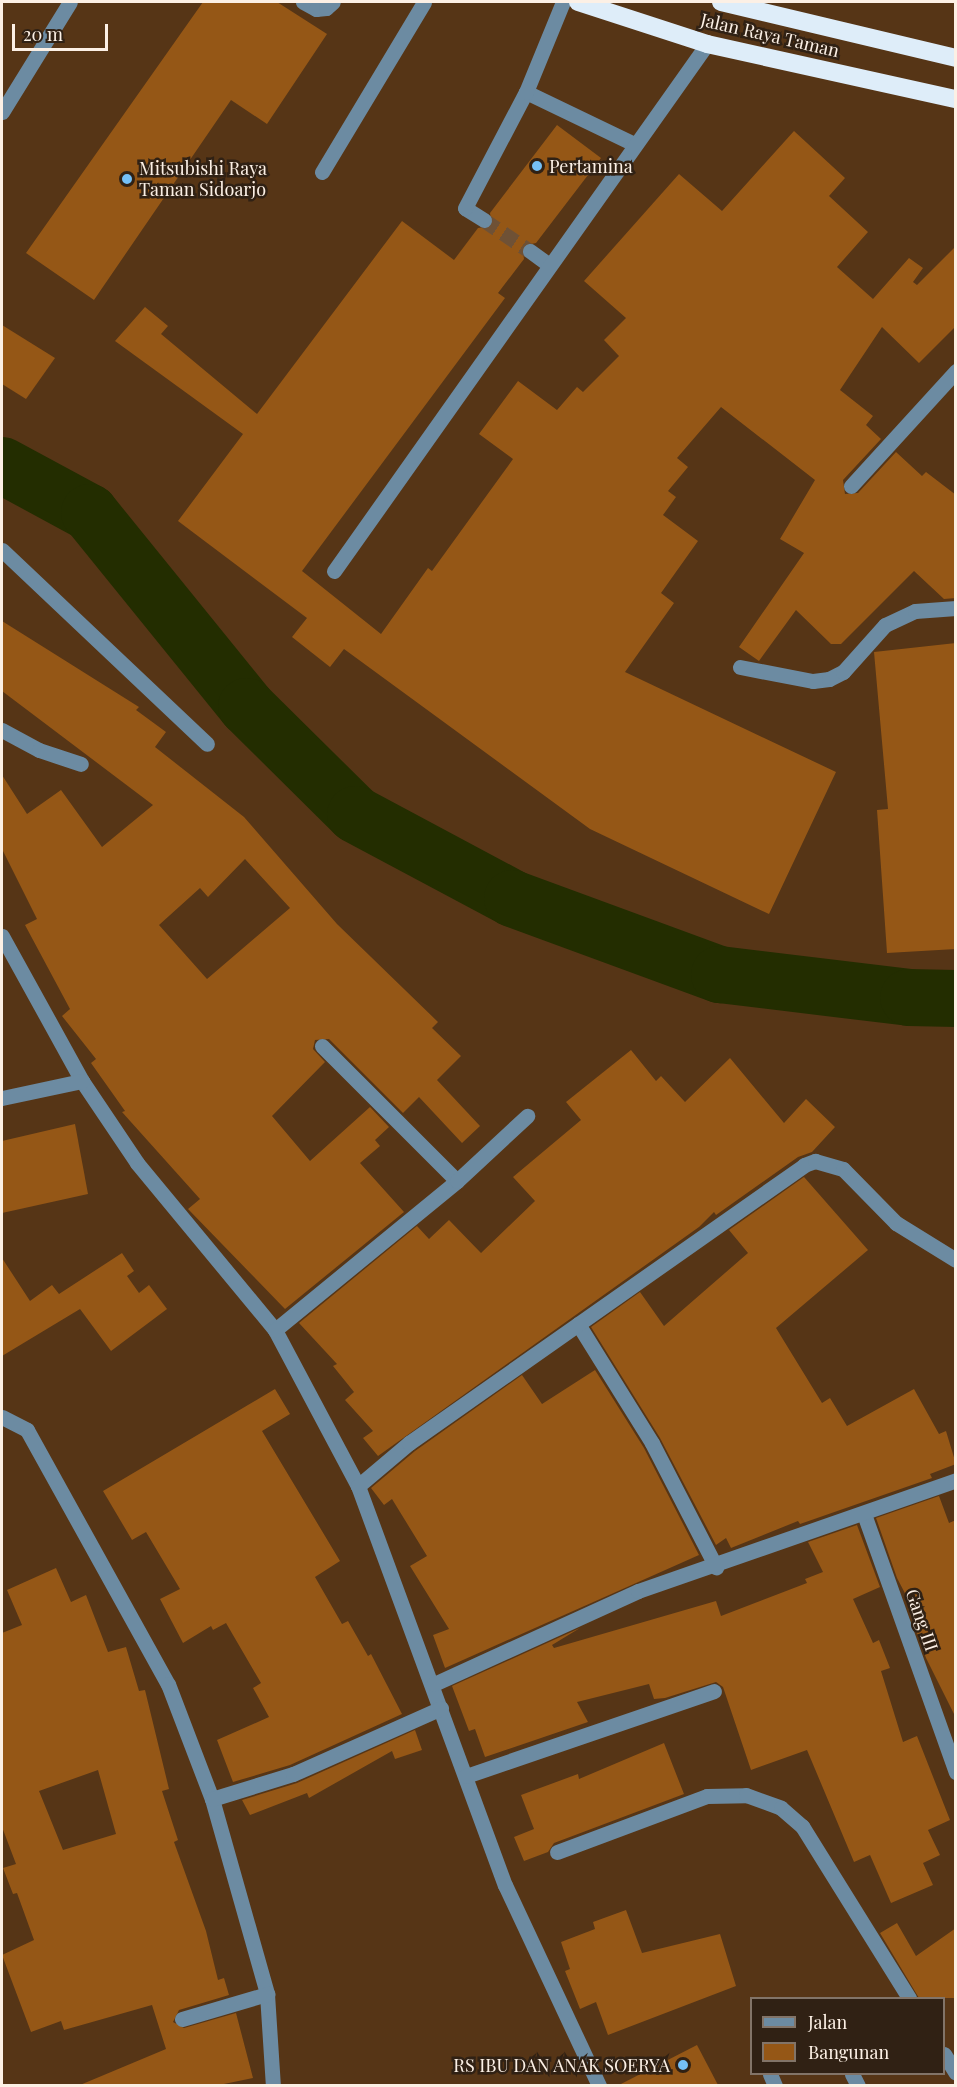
<!DOCTYPE html>
<html>
<head>
<meta charset="utf-8">
<style>
	body { margin:0 }
	#map { position:relative; width:957px; height:2087px; overflow:hidden; background:#563516; font-family:"Playfair Display",serif }
	div>[style] { position:absolute }
	.river>* { height:57px; margin:-28.5px; padding:0 28.5px; transform-origin:28.5px; border-radius:28.5px; background:#232d00 }
	.building>* { inset:0; background:#955716 }
	.minor-tunnel>* { height:15px; margin-top:-7.5px; transform-origin:0; background:repeating-linear-gradient(90deg,#6f5135 0 15px,transparent 0 23px) }
	.minor>* { height:15px; margin:-7.5px; padding:0 7.5px; transform-origin:7.5px; border-radius:7.5px; background:#6c8ba2 }
	.highway>* { height:18px; margin:-9px; padding:0 9px; transform-origin:9px; border-radius:9px; background:#deedf9 }
	.dots>* { width:16px; height:16px; translate:-50% -50%; box-sizing:border-box; border:3px solid #302114; border-radius:50% }
	span { translate:-50% -50%; white-space:nowrap; text-align:center; line-height:1.15; -webkit-text-stroke:5px #302114; paint-order:stroke }
	.street-label { font-size:18px; color:#fcf0e5 }
	.poi-label { font-size:18px; color:#fcf0e5 }
	.left { translate:0 -50%; text-align:left }
	.right { translate:-100% -50%; text-align:right }
	.frame { position:absolute; inset:0; border:3px solid #fcf0e5; pointer-events:none }
	.legend { position:absolute; left:750px; top:1997px; width:195px; height:78px; box-sizing:border-box; background:#302114; border:2px solid #827468; margin:0; padding:8px 10px; list-style:none; font-size:18px; color:#fcf0e5 }
	.legend li { display:flex; align-items:center; gap:12px; height:30px }
	.legend b { width:30px; border:2px solid #827468 }
	.scale { position:absolute; left:12px; top:24px; width:96px; height:27px; box-sizing:border-box; border:3px solid #fcf0e5; border-top:0; padding-left:8px; font-size:18px; line-height:21px; white-space:nowrap; color:#fcf0e5; -webkit-text-stroke:4px #302114; paint-order:stroke }
</style>
</head>
<body>
<div id="map">
	<div class="river">
		<i style="left:2px;top:465px;width:99px;rotate:28.4deg"></i>
		<i style="left:89px;top:512px;width:250px;rotate:51deg"></i>
		<i style="left:246px;top:706px;width:153px;rotate:44.7deg"></i>
		<i style="left:355px;top:814px;width:178px;rotate:28.1deg"></i>
		<i style="left:512px;top:898px;width:221px;rotate:20.2deg"></i>
		<i style="left:719px;top:974px;width:190px;rotate:6.9deg"></i>
		<i style="left:908px;top:997px;width:48px;rotate:1.2deg"></i>
	</div>
	<div class="building">
		<i style="clip-path:polygon(203px 2px,277px 2px,327px 34px,267px 124px,231px 100px,94px 300px,26px 253px)"></i>
		<i style="clip-path:polygon(557px 125px,601px 158px,536px 243px,522px 246px,524px 259px,498px 293px,505px 298px,302px 571px,381px 634px,428px 568px,432px 571px,513px 459px,479px 434px,518px 381px,557px 410px,577px 387px,583px 392px,619px 356px,604px 340px,626px 318px,584px 281px,679px 174px,722px 211px,794px 131px,845px 178px,829px 196px,868px 232px,837px 267px,873px 299px,909px 258px,923px 268px,913px 282px,917px 285px,956px 246px,956px 326px,919px 363px,882px 327px,840px 390px,873px 416px,866px 425px,881px 439px,843px 480px,845px 494px,858px 493px,896px 452px,922px 476px,926px 472px,956px 495px,956px 598px,944px 599px,914px 571px,841px 644px,831px 644px,796px 610px,759px 661px,739px 647px,804px 553px,780px 539px,815px 480px,721px 407px,677px 458px,688px 467px,668px 491px,676px 497px,663px 515px,698px 541px,661px 593px,674px 603px,625px 672px,836px 772px,769px 914px,590px 829px,344px 649px,330px 667px,292px 637px,307px 618px,178px 521px,243px 434px,115px 341px,145px 307px,168px 326px,161px 334px,257px 414px,402px 221px,454px 260px,478px 228px,492px 226px,490px 213px)"></i>
		<i style="clip-path:polygon(2px 325px,55px 358px,26px 399px,2px 384px)"></i>
		<i style="clip-path:polygon(evenodd,2px 621px,139px 707px,136px 710px,166px 732px,155px 747px,244px 817px,337px 924px,438px 1022px,432px 1028px,461px 1056px,437px 1080px,480px 1126px,462px 1143px,419px 1097px,403px 1113px,329px 1039px,315px 1040px,313px 1049px,325px 1062px,272px 1116px,310px 1161px,370px 1107px,389px 1127px,375px 1140px,380px 1146px,360px 1163px,404px 1212px,285px 1309px,188px 1209px,200px 1199px,122px 1112px,125px 1111px,91px 1063px,96px 1059px,62px 1016px,70px 1009px,25px 925px,37px 919px,2px 849px,2px 775px,27px 814px,61px 790px,102px 847px,153px 805px,2px 691px,2px 621px,245px 859px,290px 908px,207px 979px,159px 925px,200px 888px,208px 897px,245px 859px)"></i>
		<i style="clip-path:polygon(956px 643px,956px 949px,887px 953px,877px 810px,888px 809px,874px 652px)"></i>
		<i style="clip-path:polygon(631px 1050px,656px 1081px,661px 1076px,685px 1102px,730px 1058px,784px 1123px,806px 1099px,835px 1127px,812px 1152px,798px 1157px,716px 1215px,714px 1212px,699px 1227px,378px 1456px,363px 1438px,373px 1431px,345px 1400px,354px 1392px,333px 1366px,337px 1364px,299px 1323px,417px 1226px,429px 1239px,449px 1220px,481px 1253px,535px 1201px,513px 1177px,581px 1120px,566px 1102px)"></i>
		<i style="clip-path:polygon(75px 1124px,88px 1194px,2px 1213px,2px 1141px)"></i>
		<i style="clip-path:polygon(804px 1177px,868px 1250px,776px 1328px,822px 1403px,830px 1398px,847px 1426px,914px 1389px,939px 1434px,946px 1431px,956px 1464px,930px 1474px,932px 1478px,800px 1524px,798px 1521px,731px 1548px,726px 1538px,716px 1545px,660px 1438px,591px 1327px,640px 1292px,664px 1326px,748px 1253px,729px 1230px)"></i>
		<i style="clip-path:polygon(122px 1253px,134px 1271px,127px 1276px,139px 1293px,149px 1285px,167px 1309px,111px 1351px,80px 1309px,2px 1356px,2px 1258px,30px 1301px,52px 1285px,59px 1294px)"></i>
		<i style="clip-path:polygon(595px 1370px,644px 1448px,699px 1555px,445px 1668px,433px 1635px,449px 1629px,410px 1566px,427px 1556px,392px 1499px,384px 1505px,371px 1488px,415px 1451px,522px 1375px,542px 1404px)"></i>
		<i style="clip-path:polygon(275px 1389px,290px 1414px,262px 1431px,340px 1561px,315px 1577px,342px 1624px,348px 1621px,368px 1656px,371px 1654px,402px 1714px,290px 1765px,233px 1782px,217px 1740px,269px 1717px,253px 1688px,261px 1683px,226px 1623px,213px 1630px,211px 1626px,183px 1643px,160px 1599px,180px 1589px,146px 1532px,132px 1540px,103px 1491px)"></i>
		<i style="clip-path:polygon(939px 1496px,949px 1523px,956px 1520px,956px 1718px,926px 1658px,914px 1625px,920px 1622px,897px 1578px,876px 1518px)"></i>
		<i style="clip-path:polygon(857px 1525px,880px 1587px,853px 1599px,873px 1643px,879px 1640px,890px 1668px,881px 1671px,903px 1742px,917px 1736px,950px 1820px,928px 1830px,940px 1855px,923px 1863px,933px 1885px,891px 1903px,870px 1855px,854px 1862px,807px 1750px,751px 1770px,723px 1687px,716px 1682px,665px 1698px,654px 1699px,649px 1684px,577px 1702px,588px 1722px,485px 1757px,475px 1729px,469px 1731px,452px 1686px,580px 1628px,552px 1645px,554px 1648px,716px 1601px,721px 1616px,807px 1583px,805px 1579px,823px 1572px,808px 1542px)"></i>
		<i style="clip-path:polygon(evenodd,56px 1568px,71px 1602px,86px 1595px,108px 1652px,126px 1647px,139px 1691px,145px 1690px,169px 1789px,162px 1791px,178px 1840px,174px 1842px,206px 1931px,218px 1980px,224px 1978px,229px 1995px,179px 2010px,173px 2022px,184px 2028px,236px 2013px,253px 2078px,219px 2085px,80px 2085px,166px 2049px,152px 2005px,64px 2030px,61px 2021px,31px 2032px,2px 1955px,34px 1940px,17px 1893px,13px 1894px,3px 1868px,16px 1864px,2px 1827px,2px 1633px,22px 1625px,7px 1590px,56px 1568px,98px 1770px,116px 1834px,63px 1850px,39px 1791px,98px 1770px)"></i>
		<i style="clip-path:polygon(415px 1730px,422px 1750px,395px 1759px,392px 1751px,309px 1798px,307px 1793px,250px 1815px,242px 1800px,297px 1783px)"></i>
		<i style="clip-path:polygon(664px 1743px,684px 1794px,554px 1843px,548px 1852px,524px 1861px,514px 1837px,534px 1829px,521px 1795px,578px 1774px,579px 1779px)"></i>
		<i style="clip-path:polygon(626px 1910px,642px 1953px,720px 1934px,736px 1986px,608px 2035px,596px 2002px,580px 2009px,565px 1971px,570px 1969px,561px 1942px,595px 1929px,593px 1922px)"></i>
		<i style="clip-path:polygon(897px 1923px,916px 1956px,956px 1928px,956px 1998px,919px 1998px,880px 1933px)"></i>
		<i style="clip-path:polygon(697px 2045px,718px 2085px,619px 2085px)"></i>
	</div>
	<div class="minor-tunnel">
		<i style="left:484px;top:220px;width:55px;rotate:34deg"></i>
	</div>
	<div class="minor">
		<i style="left:303px;top:2px;width:15px;rotate:28deg"></i>
		<i style="left:316px;top:9px;width:10px;rotate:-6deg"></i>
		<i style="left:326px;top:8px;width:9px;rotate:-41deg"></i>
		<i style="left:526px;top:92px;width:120px;rotate:25.7deg"></i>
		<i style="left:2px;top:112px;width:129px;rotate:-58.3deg"></i>
		<i style="left:322px;top:172px;width:198px;rotate:-59deg"></i>
		<i style="left:484px;top:220px;width:22px;rotate:-148deg"></i>
		<i style="left:465px;top:208px;width:131px;rotate:-62.3deg"></i>
		<i style="left:526px;top:92px;width:97px;rotate:-67.7deg"></i>
		<i style="left:530px;top:251px;width:24px;rotate:36deg"></i>
		<i style="left:851px;top:486px;width:156px;rotate:-47.6deg"></i>
		<i style="left:2px;top:550px;width:282px;rotate:43.4deg"></i>
		<i style="left:334px;top:571px;width:646px;rotate:-54.71deg"></i>
		<i style="left:740px;top:667px;width:74px;rotate:10.9deg"></i>
		<i style="left:813px;top:681px;width:16px;rotate:-7deg"></i>
		<i style="left:829px;top:679px;width:16px;rotate:-27deg"></i>
		<i style="left:843px;top:672px;width:63px;rotate:-48.2deg"></i>
		<i style="left:885px;top:625px;width:33px;rotate:-25deg"></i>
		<i style="left:915px;top:611px;width:41px;rotate:-4.2deg"></i>
		<i style="left:2px;top:730px;width:42px;rotate:28.4deg"></i>
		<i style="left:39px;top:750px;width:44px;rotate:18.4deg"></i>
		<i style="left:2px;top:936px;width:166px;rotate:61.1deg"></i>
		<i style="left:82px;top:1081px;width:99px;rotate:56.1deg"></i>
		<i style="left:137px;top:1163px;width:217px;rotate:50.4deg"></i>
		<i style="left:275px;top:1330px;width:177px;rotate:62deg"></i>
		<i style="left:358px;top:1486px;width:425px;rotate:69.8deg"></i>
		<i style="left:505px;top:1885px;width:222px;rotate:64.9deg"></i>
		<i style="left:322px;top:1046px;width:191px;rotate:45deg"></i>
		<i style="left:2px;top:1098px;width:82px;rotate:-12deg"></i>
		<i style="left:578px;top:1324px;width:140px;rotate:58.1deg"></i>
		<i style="left:652px;top:1443px;width:140px;rotate:62.7deg"></i>
		<i style="left:275px;top:1330px;width:235px;rotate:-39.3deg"></i>
		<i style="left:457px;top:1181px;width:96px;rotate:-42.9deg"></i>
		<i style="left:2px;top:1417px;width:28px;rotate:27deg"></i>
		<i style="left:27px;top:1430px;width:291px;rotate:61deg"></i>
		<i style="left:168px;top:1684px;width:123px;rotate:69.1deg"></i>
		<i style="left:212px;top:1799px;width:203px;rotate:74.2deg"></i>
		<i style="left:267px;top:1994px;width:92px;rotate:86.3deg"></i>
		<i style="left:358px;top:1486px;width:67px;rotate:-40.1deg"></i>
		<i style="left:409px;top:1443px;width:483px;rotate:-35.1deg"></i>
		<i style="left:804px;top:1165px;width:12px;rotate:-20deg"></i>
		<i style="left:815px;top:1161px;width:29px;rotate:16deg"></i>
		<i style="left:843px;top:1169px;width:76px;rotate:45.5deg"></i>
		<i style="left:896px;top:1223px;width:70px;rotate:31.7deg"></i>
		<i style="left:864px;top:1514px;width:274px;rotate:70.4deg"></i>
		<i style="left:434px;top:1684px;width:224px;rotate:-24.5deg"></i>
		<i style="left:638px;top:1591px;width:337px;rotate:-19.2deg"></i>
		<i style="left:466px;top:1776px;width:262px;rotate:-18.9deg"></i>
		<i style="left:212px;top:1799px;width:85px;rotate:-17.2deg"></i>
		<i style="left:293px;top:1774px;width:162px;rotate:-24deg"></i>
		<i style="left:557px;top:1852px;width:160px;rotate:-20.5deg"></i>
		<i style="left:707px;top:1796px;width:39px;rotate:-1deg"></i>
		<i style="left:746px;top:1795px;width:37px;rotate:20deg"></i>
		<i style="left:781px;top:1808px;width:28px;rotate:41deg"></i>
		<i style="left:802px;top:1826px;width:203px;rotate:58.1deg"></i>
		<i style="left:182px;top:2019px;width:89px;rotate:-16.4deg"></i>
		<i style="left:944px;top:2054px;width:22px;rotate:58deg"></i>
		<i style="left:770px;top:2074px;width:13px;rotate:67deg"></i>
		<i style="left:852px;top:2074px;width:13px;rotate:63deg"></i>
	</div>
	<div class="highway">
		<i style="left:578px;top:2px;width:136px;rotate:18deg"></i>
		<i style="left:707px;top:44px;width:255px;rotate:12.5deg"></i>
		<i style="left:721px;top:2px;width:242px;rotate:13.4deg"></i>
	</div>
	<div class="dots">
		<i style="left:537px;top:166px;background:#75c0f6"></i>
		<i style="left:127px;top:179px;background:#75c0f6"></i>
		<i style="left:683px;top:2065px;background:#75c0f6"></i>
	</div>
	<div class="street-label">
		<span style="left:770px;top:35px;rotate:13deg">Jalan Raya Taman</span>
		<span style="left:922px;top:1620px;rotate:71deg">Gang III</span>
	</div>
	<div class="poi-label">
		<span class="left" style="left:549px;top:166px">Pertamina</span>
		<span class="left" style="left:139px;top:179px">Mitsubishi Raya<br>Taman Sidoarjo</span>
		<span class="right" style="left:670px;top:2065px">RS IBU DAN ANAK SOERYA</span>
	</div>
	<div class="frame"></div>
	<ul class="legend">
	<li><b style="height:8px;background:#6c8ba2"></b>Jalan</li>
	<li><b style="height:16px;background:#955716"></b>Bangunan</li>
	</ul>
	<div class="scale">20 m</div>
</div>
</body>
</html>
